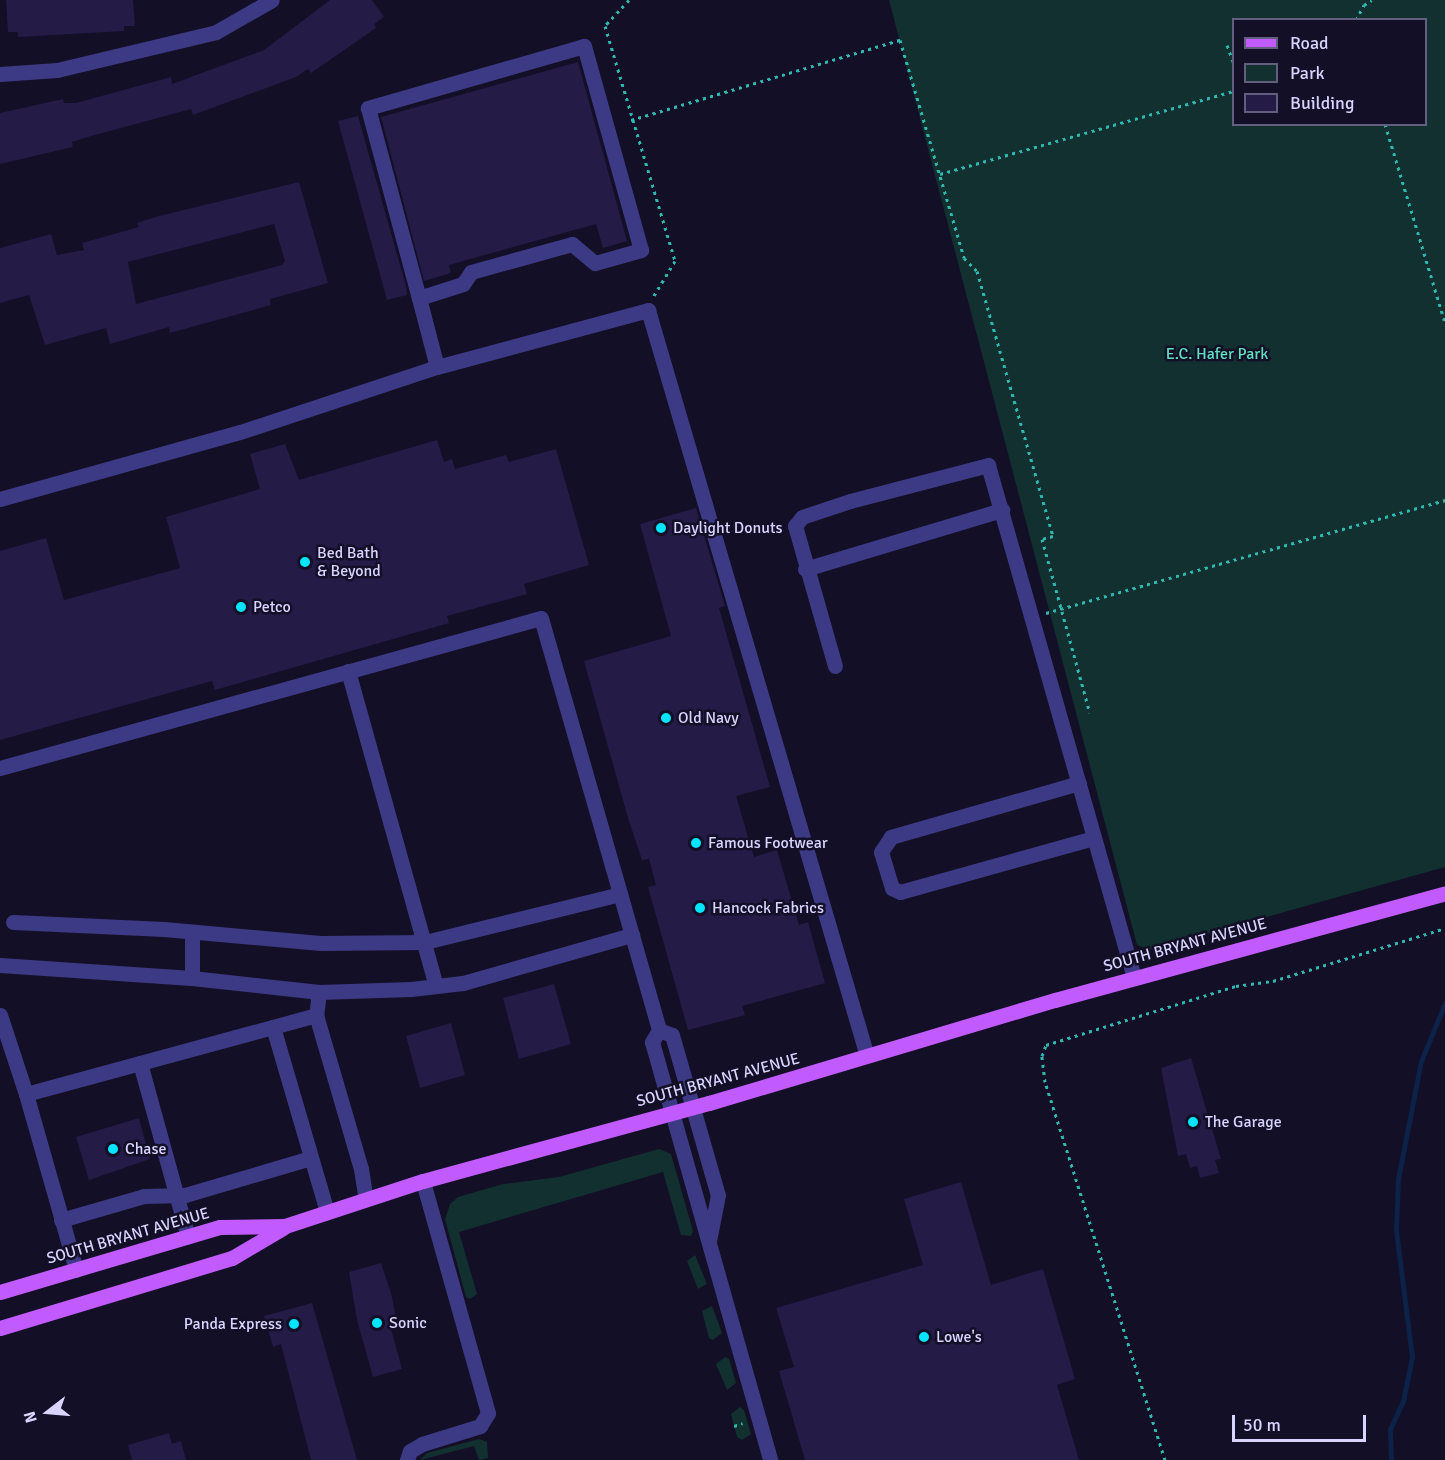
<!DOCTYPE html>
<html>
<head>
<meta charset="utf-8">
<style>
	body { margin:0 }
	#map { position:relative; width:1445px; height:1460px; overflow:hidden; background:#130f26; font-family:Signika,sans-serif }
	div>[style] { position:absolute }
	.green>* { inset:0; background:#12302f }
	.stream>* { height:5px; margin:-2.5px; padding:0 2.5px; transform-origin:2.5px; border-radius:2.5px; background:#0c2248 }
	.building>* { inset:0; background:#241b47 }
	.path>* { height:3px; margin-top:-1.5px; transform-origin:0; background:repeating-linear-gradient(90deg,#2fb8b0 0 3px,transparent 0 7.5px) }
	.minor>* { height:15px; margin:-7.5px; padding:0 7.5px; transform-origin:7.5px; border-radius:7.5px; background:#3d3a85 }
	.major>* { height:15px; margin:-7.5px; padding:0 7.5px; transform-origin:7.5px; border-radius:7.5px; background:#c25bff }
	.dots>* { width:16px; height:16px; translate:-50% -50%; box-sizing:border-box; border:3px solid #130f26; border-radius:50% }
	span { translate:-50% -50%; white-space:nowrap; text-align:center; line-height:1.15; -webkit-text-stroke:5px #130f26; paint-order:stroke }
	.park-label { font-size:16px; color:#5fe0c0 }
	.poi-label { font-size:16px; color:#d9d4ff }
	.left { translate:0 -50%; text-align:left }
	.right { translate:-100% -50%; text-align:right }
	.street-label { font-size:16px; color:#d9d4ff }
	.legend { position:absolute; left:1232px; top:18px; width:195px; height:108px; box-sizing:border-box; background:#130f26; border:2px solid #625e7d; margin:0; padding:8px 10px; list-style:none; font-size:18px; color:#d9d4ff }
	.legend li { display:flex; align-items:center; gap:12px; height:30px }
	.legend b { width:30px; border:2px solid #625e7d }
	.north { position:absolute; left:18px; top:1382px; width:60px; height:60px; -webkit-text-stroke:4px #130f26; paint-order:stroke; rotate:254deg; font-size:16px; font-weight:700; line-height:24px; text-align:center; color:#d9d4ff }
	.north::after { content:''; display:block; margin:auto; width:21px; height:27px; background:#d9d4ff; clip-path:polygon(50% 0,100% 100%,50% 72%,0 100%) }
	.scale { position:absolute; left:1232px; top:1415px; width:134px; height:27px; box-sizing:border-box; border:3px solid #d9d4ff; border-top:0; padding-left:8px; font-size:18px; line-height:21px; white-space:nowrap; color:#d9d4ff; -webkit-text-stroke:4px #130f26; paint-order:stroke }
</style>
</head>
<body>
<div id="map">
	<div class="green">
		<i style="clip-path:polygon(evenodd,889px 0,1445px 0,1445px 867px,1149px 950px,1137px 945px,889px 0,1234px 20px,1426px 20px,1426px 124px,1234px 124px,1234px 20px)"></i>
		<i style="clip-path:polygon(659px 1149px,671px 1154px,693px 1231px,691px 1236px,681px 1235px,663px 1172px,459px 1232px,477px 1294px,470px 1299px,466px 1297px,445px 1219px,450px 1204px,458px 1197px,503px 1184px,559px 1177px)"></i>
		<i style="clip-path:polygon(695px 1255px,707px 1284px,698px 1289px,687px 1261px)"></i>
		<i style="clip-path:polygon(712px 1306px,722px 1333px,713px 1340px,709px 1338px,702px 1311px)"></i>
		<i style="clip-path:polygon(725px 1357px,729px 1359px,736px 1383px,727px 1390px,716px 1364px)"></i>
		<i style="clip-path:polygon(740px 1407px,744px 1410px,751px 1434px,742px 1440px,737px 1437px,731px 1414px)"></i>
		<i style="clip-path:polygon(479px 1439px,487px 1442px,488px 1458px,479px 1460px,474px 1446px,420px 1460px,427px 1453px)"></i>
	</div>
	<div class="stream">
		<i style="left:1391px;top:1460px;width:31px;rotate:-92deg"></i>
		<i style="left:1390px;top:1429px;width:31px;rotate:-65deg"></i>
		<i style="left:1403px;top:1401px;width:45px;rotate:-78.4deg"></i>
		<i style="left:1412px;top:1357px;width:128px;rotate:-97.2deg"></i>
		<i style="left:1396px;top:1230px;width:51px;rotate:-87.8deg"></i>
		<i style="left:1398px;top:1179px;width:120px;rotate:-79deg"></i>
		<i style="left:1421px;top:1061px;width:63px;rotate:-67.5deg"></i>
	</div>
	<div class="building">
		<i style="clip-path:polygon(6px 0,133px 0,135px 26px,124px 26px,124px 31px,18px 37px,18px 32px,8px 32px)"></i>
		<i style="clip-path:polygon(330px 0,372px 0,384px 17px,374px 24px,376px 28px,311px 73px,308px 69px,296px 77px,193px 115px,191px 109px,84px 138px,72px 142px,73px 147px,0 164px,0 113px,63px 99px,64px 103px,76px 103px,171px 77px,172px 84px,264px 50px)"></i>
		<i style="clip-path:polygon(578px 62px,627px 241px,603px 248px,596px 224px,449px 265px,451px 273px,424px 281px,381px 117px)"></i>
		<i style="clip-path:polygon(358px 116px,406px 286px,407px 295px,387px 300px,338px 121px)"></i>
		<i style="clip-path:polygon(evenodd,299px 182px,328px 283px,270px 299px,271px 305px,170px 333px,169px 327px,110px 344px,106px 328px,45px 345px,29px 295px,0 303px,0 248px,51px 234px,57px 255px,84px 250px,82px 243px,139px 227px,137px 223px,159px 216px,299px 182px,274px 224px,285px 261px,282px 265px,136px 304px,128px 262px,274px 224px)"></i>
		<i style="clip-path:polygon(437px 440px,444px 462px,452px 459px,455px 469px,506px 455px,509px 462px,556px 449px,589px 565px,524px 584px,527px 594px,447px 616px,449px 623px,215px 690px,212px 681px,0 740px,0 551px,46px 538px,64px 600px,180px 568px,166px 517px,260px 489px,250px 454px,285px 444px,299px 480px)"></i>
		<i style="clip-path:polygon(696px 508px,725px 606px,719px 608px,770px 787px,736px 796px,754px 857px,777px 850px,799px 925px,808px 922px,825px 983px,742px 1006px,745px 1015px,688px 1030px,648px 887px,656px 885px,649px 859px,642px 860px,628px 818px,584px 661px,671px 636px,640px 524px)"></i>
		<i style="clip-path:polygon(554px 984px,571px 1044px,519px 1059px,503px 998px)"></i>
		<i style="clip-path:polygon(451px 1023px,465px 1075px,420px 1088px,406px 1036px)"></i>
		<i style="clip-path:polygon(1191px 1058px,1221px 1159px,1215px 1160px,1219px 1173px,1200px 1178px,1197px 1166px,1190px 1168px,1186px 1154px,1178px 1156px,1161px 1068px)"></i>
		<i style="clip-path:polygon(139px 1118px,150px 1159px,89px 1180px,76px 1137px)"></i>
		<i style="clip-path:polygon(961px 1182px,991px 1285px,1043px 1269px,1075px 1379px,1057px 1385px,1079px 1460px,805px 1460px,779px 1371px,794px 1367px,776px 1308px,923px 1265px,904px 1199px)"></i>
		<i style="clip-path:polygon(381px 1263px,391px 1293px,398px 1326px,391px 1329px,402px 1369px,373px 1377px,357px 1320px,349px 1272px)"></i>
		<i style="clip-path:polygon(312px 1303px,331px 1369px,357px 1460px,311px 1460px,281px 1344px,273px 1347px,264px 1316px)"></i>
		<i style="clip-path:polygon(169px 1433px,172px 1444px,181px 1441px,186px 1460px,132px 1460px,128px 1445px)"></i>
	</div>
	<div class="path">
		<i style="left:629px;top:0;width:35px;rotate:133deg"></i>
		<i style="left:605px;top:26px;width:245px;rotate:73.4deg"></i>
		<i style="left:675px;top:261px;width:42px;rotate:121.4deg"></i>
		<i style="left:1356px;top:20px;width:17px;rotate:-62deg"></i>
		<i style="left:1364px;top:5px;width:9px;rotate:-32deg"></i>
		<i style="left:1227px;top:45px;width:20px;rotate:70deg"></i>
		<i style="left:631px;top:120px;width:281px;rotate:-16.6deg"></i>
		<i style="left:900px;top:40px;width:227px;rotate:73.6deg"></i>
		<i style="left:964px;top:258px;width:18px;rotate:45deg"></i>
		<i style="left:977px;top:271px;width:276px;rotate:74deg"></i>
		<i style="left:1053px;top:536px;width:11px;rotate:165deg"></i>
		<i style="left:1042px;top:539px;width:180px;rotate:74.6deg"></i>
		<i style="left:1385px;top:124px;width:208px;rotate:73.2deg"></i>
		<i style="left:940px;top:174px;width:305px;rotate:-15.8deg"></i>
		<i style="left:1046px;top:613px;width:415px;rotate:-15.8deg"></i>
		<i style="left:734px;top:1426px;width:9px;rotate:-18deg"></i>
		<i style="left:1165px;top:1460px;width:397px;rotate:-107.6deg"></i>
		<i style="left:1045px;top:1082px;width:26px;rotate:-97deg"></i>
		<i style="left:1042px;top:1056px;width:12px;rotate:-70deg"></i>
		<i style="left:1046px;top:1045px;width:199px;rotate:-17.3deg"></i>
		<i style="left:1236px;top:986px;width:37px;rotate:-8deg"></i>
		<i style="left:1273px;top:981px;width:180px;rotate:-17.1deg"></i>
	</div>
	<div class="minor">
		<i style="left:0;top:74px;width:57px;rotate:-4deg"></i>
		<i style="left:57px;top:70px;width:163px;rotate:-13.4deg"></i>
		<i style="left:216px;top:32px;width:64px;rotate:-29.7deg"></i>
		<i style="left:419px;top:298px;width:46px;rotate:-17.7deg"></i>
		<i style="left:463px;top:284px;width:14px;rotate:-56deg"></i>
		<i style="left:471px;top:272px;width:105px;rotate:-15.5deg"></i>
		<i style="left:572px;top:244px;width:30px;rotate:40deg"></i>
		<i style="left:595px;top:263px;width:48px;rotate:-15.8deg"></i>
		<i style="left:641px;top:250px;width:212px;rotate:-105.6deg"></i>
		<i style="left:584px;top:46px;width:225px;rotate:164deg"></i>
		<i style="left:368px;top:108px;width:197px;rotate:75deg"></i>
		<i style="left:419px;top:298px;width:71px;rotate:75.4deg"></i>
		<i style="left:0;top:499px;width:249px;rotate:-15.6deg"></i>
		<i style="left:240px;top:432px;width:207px;rotate:-18.3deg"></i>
		<i style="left:437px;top:367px;width:219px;rotate:-15.1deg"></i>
		<i style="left:648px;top:310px;width:777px;rotate:73.64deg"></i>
		<i style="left:805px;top:569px;width:206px;rotate:-16.7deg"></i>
		<i style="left:835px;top:666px;width:146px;rotate:-105.9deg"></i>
		<i style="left:795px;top:526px;width:11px;rotate:-52deg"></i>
		<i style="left:802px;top:517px;width:51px;rotate:-18.4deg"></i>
		<i style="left:850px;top:501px;width:143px;rotate:-14.6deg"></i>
		<i style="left:988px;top:465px;width:533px;rotate:74.11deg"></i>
		<i style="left:348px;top:671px;width:327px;rotate:74.4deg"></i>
		<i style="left:0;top:768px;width:561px;rotate:-15.5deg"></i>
		<i style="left:541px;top:618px;width:429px;rotate:74deg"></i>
		<i style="left:659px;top:1030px;width:14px;rotate:120deg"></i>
		<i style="left:652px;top:1042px;width:434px;rotate:74.2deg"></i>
		<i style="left:1079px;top:783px;width:196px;rotate:164deg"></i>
		<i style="left:891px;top:837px;width:18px;rotate:124deg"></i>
		<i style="left:881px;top:852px;width:38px;rotate:73deg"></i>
		<i style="left:892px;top:888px;width:9px;rotate:27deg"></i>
		<i style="left:900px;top:892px;width:201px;rotate:-15.6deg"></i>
		<i style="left:13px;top:922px;width:151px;rotate:2.7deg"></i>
		<i style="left:164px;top:929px;width:157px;rotate:5.1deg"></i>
		<i style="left:320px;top:943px;width:105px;rotate:-0.5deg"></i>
		<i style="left:425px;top:942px;width:201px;rotate:-13.8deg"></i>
		<i style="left:0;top:965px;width:192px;rotate:3.9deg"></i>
		<i style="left:192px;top:978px;width:128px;rotate:6.3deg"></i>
		<i style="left:319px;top:992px;width:92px;rotate:-1.9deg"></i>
		<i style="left:411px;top:989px;width:52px;rotate:-6.6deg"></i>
		<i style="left:463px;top:983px;width:176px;rotate:-15.9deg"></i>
		<i style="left:192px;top:978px;width:45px;rotate:-90deg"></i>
		<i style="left:319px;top:992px;width:23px;rotate:97deg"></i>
		<i style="left:316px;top:1015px;width:160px;rotate:73.7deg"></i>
		<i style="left:361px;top:1169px;width:30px;rotate:81deg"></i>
		<i style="left:0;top:1015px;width:83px;rotate:71.8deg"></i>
		<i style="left:26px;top:1094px;width:301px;rotate:-15.2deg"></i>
		<i style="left:273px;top:1027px;width:193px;rotate:73.7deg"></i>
		<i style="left:659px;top:1030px;width:14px;rotate:21deg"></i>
		<i style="left:672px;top:1035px;width:166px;rotate:74deg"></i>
		<i style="left:718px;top:1195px;width:47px;rotate:101.1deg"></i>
		<i style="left:140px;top:1063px;width:180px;rotate:74.6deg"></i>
		<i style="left:26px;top:1094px;width:183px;rotate:74.1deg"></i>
		<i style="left:61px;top:1220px;width:86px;rotate:-16.1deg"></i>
		<i style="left:144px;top:1196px;width:41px;rotate:-1.4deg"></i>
		<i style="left:185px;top:1195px;width:131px;rotate:-16.4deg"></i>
		<i style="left:407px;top:1460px;width:9px;rotate:-72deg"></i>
		<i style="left:410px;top:1451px;width:14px;rotate:-30deg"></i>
		<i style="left:422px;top:1444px;width:61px;rotate:-17.2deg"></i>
		<i style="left:480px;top:1426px;width:15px;rotate:-58deg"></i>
		<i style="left:488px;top:1413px;width:241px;rotate:-105.7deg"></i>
	</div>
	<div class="major">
		<i style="left:0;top:1292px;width:229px;rotate:-16.5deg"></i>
		<i style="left:220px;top:1227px;width:65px;rotate:-0.9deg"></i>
		<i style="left:285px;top:1226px;width:145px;rotate:-18.1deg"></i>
		<i style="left:423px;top:1181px;width:296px;rotate:-15.3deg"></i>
		<i style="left:709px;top:1103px;width:361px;rotate:-16.6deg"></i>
		<i style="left:1055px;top:1000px;width:404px;rotate:-15.3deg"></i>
		<i style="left:0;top:1328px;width:242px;rotate:-16.8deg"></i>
		<i style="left:232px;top:1258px;width:59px;rotate:-30.5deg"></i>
	</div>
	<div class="dots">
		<i style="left:661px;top:528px;background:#00e5ff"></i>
		<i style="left:305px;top:562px;background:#00e5ff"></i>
		<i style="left:241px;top:607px;background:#00e5ff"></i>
		<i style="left:666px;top:718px;background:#00e5ff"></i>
		<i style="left:696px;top:843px;background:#00e5ff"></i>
		<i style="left:700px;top:908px;background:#00e5ff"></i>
		<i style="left:1193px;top:1122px;background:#00e5ff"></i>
		<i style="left:113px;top:1149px;background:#00e5ff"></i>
		<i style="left:377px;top:1323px;background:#00e5ff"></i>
		<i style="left:294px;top:1324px;background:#00e5ff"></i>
		<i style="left:924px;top:1337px;background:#00e5ff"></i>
	</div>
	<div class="park-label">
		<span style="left:1217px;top:354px">E.C. Hafer Park</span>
	</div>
	<div class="poi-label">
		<span class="left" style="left:673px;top:528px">Daylight Donuts</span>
		<span class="left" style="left:317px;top:562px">Bed Bath<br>&amp; Beyond</span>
		<span class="left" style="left:253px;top:607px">Petco</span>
		<span class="left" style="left:678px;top:718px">Old Navy</span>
		<span class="left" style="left:708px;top:843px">Famous Footwear</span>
		<span class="left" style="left:712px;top:908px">Hancock Fabrics</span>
		<span class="left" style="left:1205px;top:1122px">The Garage</span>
		<span class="left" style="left:125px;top:1149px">Chase</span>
		<span class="left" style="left:389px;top:1323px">Sonic</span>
		<span class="right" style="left:282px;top:1324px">Panda Express</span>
		<span class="left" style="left:936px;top:1337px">Lowe's</span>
	</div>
	<div class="street-label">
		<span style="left:1185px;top:945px;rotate:-15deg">SOUTH BRYANT AVENUE</span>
		<span style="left:718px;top:1080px;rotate:-15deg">SOUTH BRYANT AVENUE</span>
		<span style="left:128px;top:1236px;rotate:-16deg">SOUTH BRYANT AVENUE</span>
	</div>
	<ul class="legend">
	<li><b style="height:8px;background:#c25bff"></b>Road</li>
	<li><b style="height:16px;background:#12302f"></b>Park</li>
	<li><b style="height:16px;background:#241b47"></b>Building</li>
	</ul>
	<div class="north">N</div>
	<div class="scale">50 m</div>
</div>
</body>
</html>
